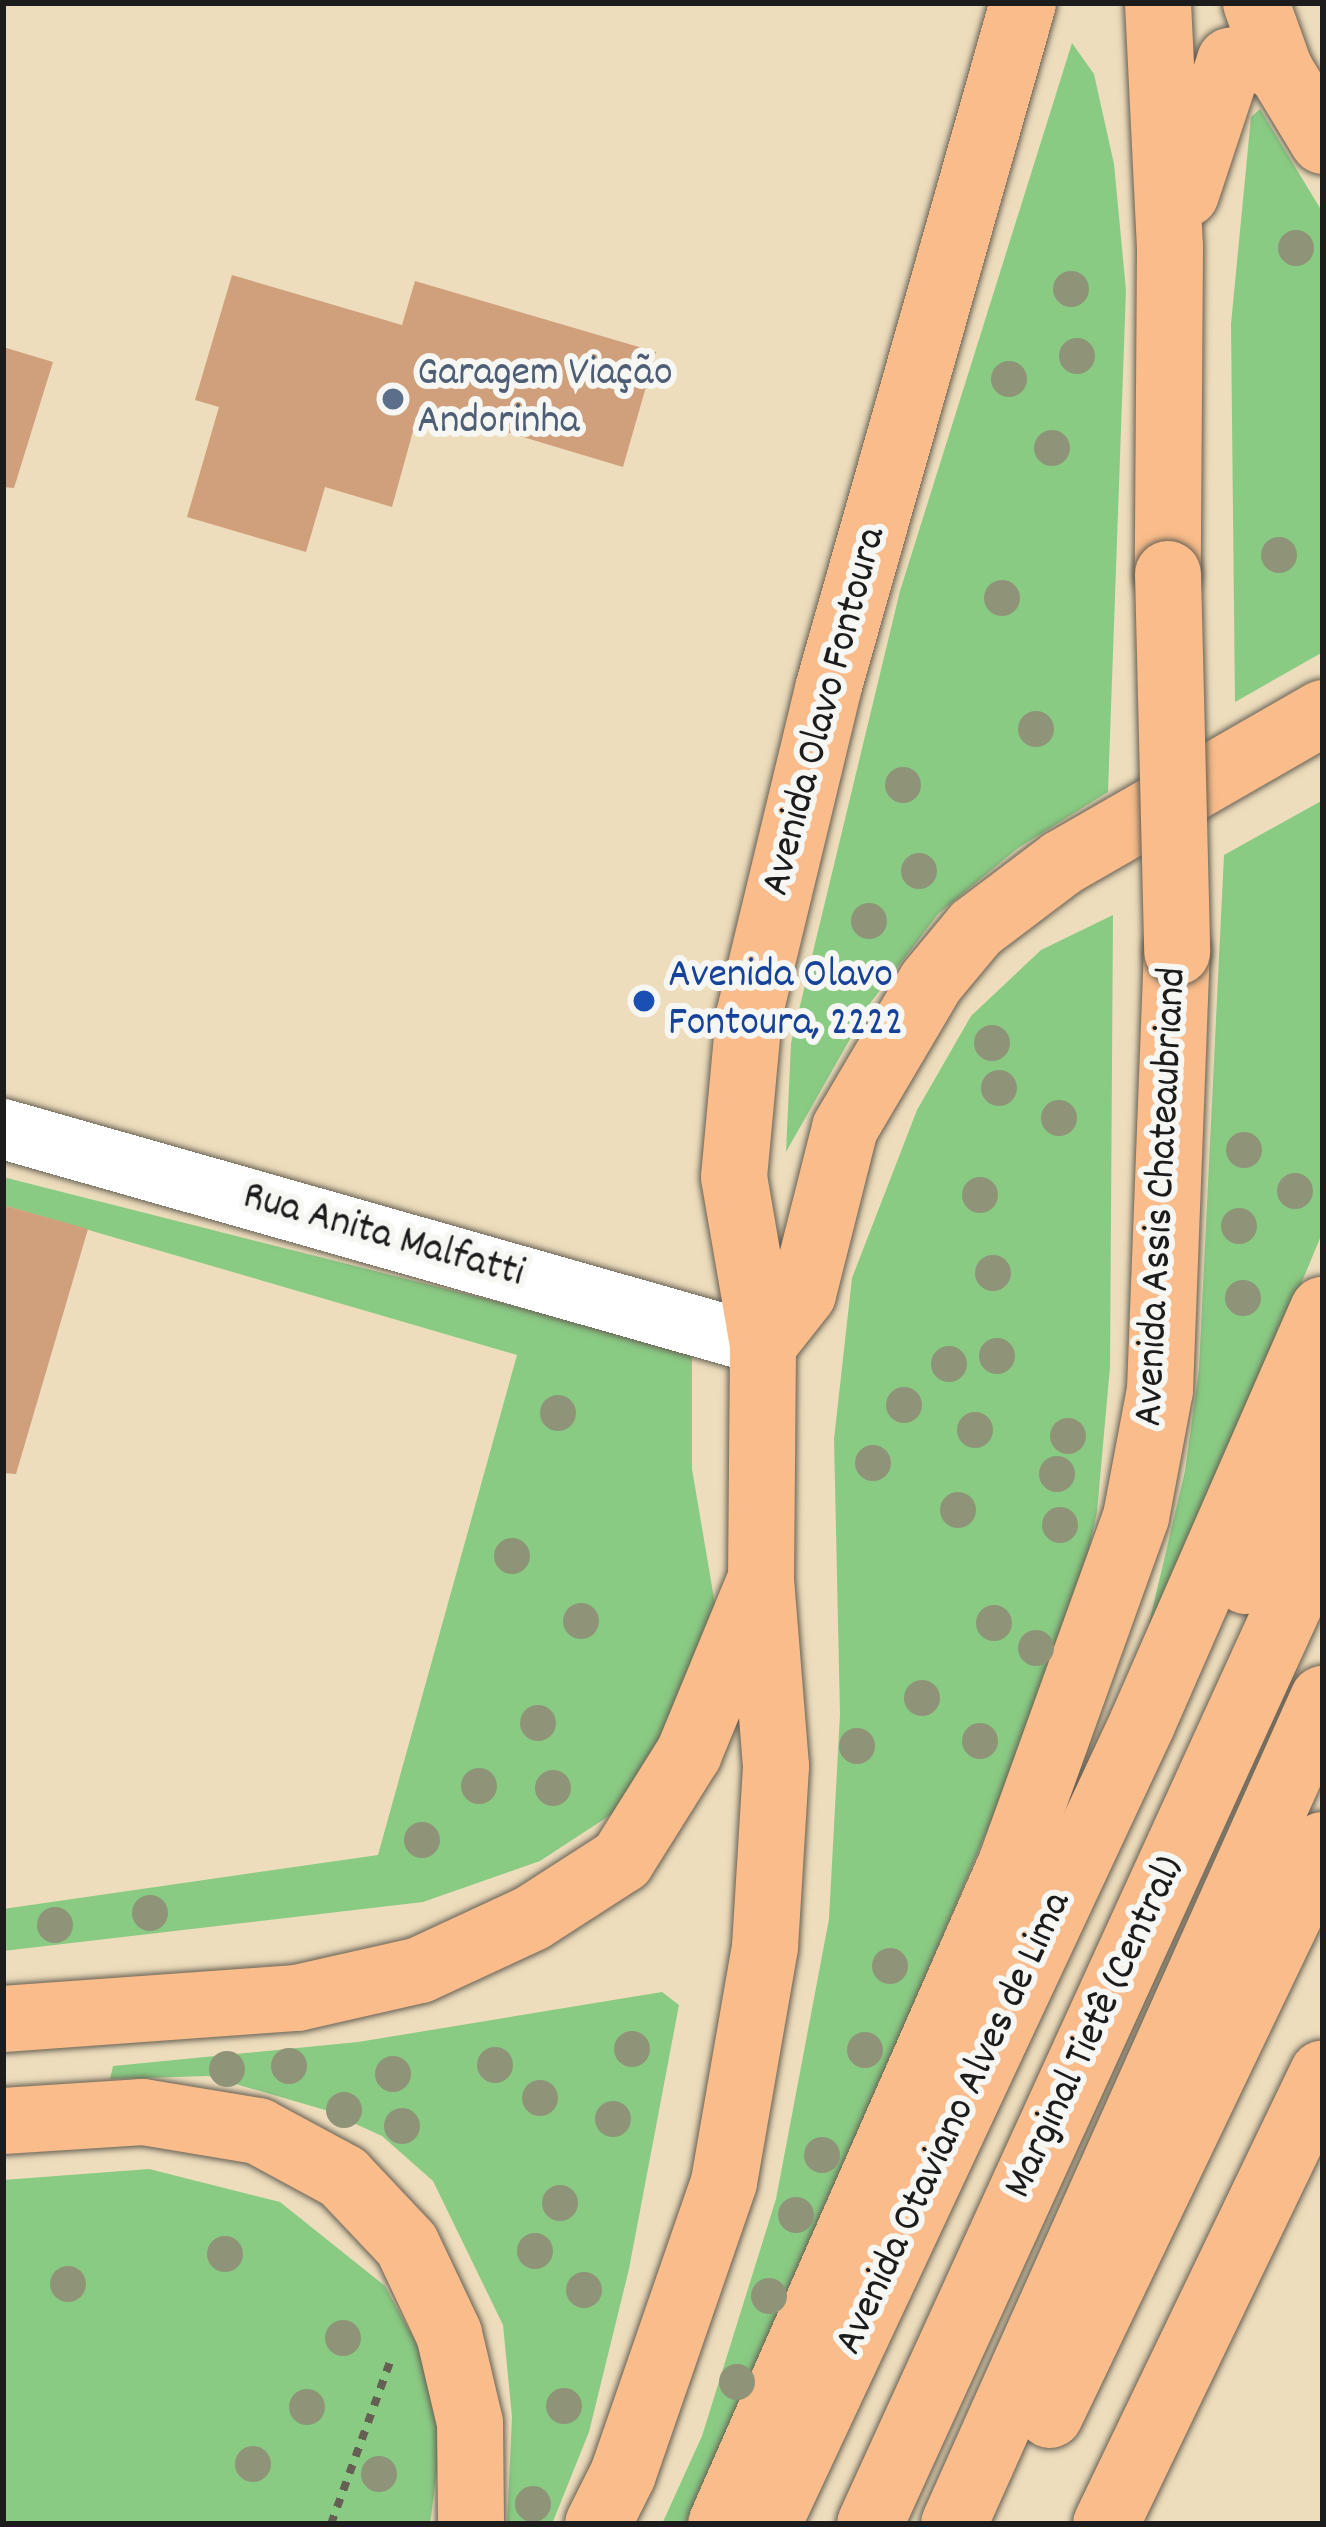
<!DOCTYPE html>
<html>
<head>
<meta charset="utf-8">
<style>
	body { margin:0 }
	#map { position:relative; width:1326px; height:2527px; overflow:hidden; background:#eeddbc; font-family:Dekko,sans-serif }
	div>[style] { position:absolute }
	.green>* { inset:0; background:#8acb84 }
	.building>* { inset:0; background:#d09f7c }
	.path>* { height:8px; margin-top:-4px; transform-origin:0; background:repeating-linear-gradient(90deg,#666054 0 9px,transparent 0 18px) }
	.roads { filter:drop-shadow(0 0 3px #666054) drop-shadow(0 0 3px #666054) }
	.minor>* { height:60px; margin:-30px; padding:0 30px; transform-origin:30px; border-radius:30px; background:#fff }
	.primary>* { height:66px; margin:-33px; padding:0 33px; transform-origin:33px; border-radius:33px; background:#f9bc8a }
	.trunk>* { height:66px; margin:-33px; padding:0 33px; transform-origin:33px; border-radius:33px; background:#f9bc8a }
	.motorway>* { height:66px; margin:-33px; padding:0 33px; transform-origin:33px; border-radius:33px; background:#f9bc8a }
	.bridges { filter:drop-shadow(0 0 3px #666054) drop-shadow(0 0 3px #666054) }
	.primary-bridge>* { height:66px; margin:-33px; padding:0 33px; transform-origin:33px; border-radius:33px; background:#f9bc8a }
	.trees>* { width:36px; height:36px; margin:-18px; border-radius:50%; background:#8f9478 }
	.dots>* { width:33px; height:33px; translate:-50% -50%; box-sizing:border-box; border:6px solid #f6f6f2; border-radius:50% }
	span { translate:-50% -50%; white-space:nowrap; text-align:center; line-height:1.15; -webkit-text-stroke:12px #f6f6f2; paint-order:stroke }
	.service-label { font-size:42px; color:#4e5e75 }
	.left { translate:0 -50%; text-align:left }
	.street-label { font-size:42px; color:#1c1c1c }
	.transit-label { font-size:42px; color:#164399 }
	.frame { position:absolute; inset:0; border:6px solid #1c1c1c; pointer-events:none }
</style>
</head>
<body>
<div id="map">
	<div class="green">
		<i style="clip-path:polygon(1072px 43px,1094px 74px,1114px 164px,1126px 290px,1108px 792px,1018px 848px,938px 914px,871px 1002px,786px 1152px,791px 1043px,900px 591px)"></i>
		<i style="clip-path:polygon(1260px 109px,1323px 213px,1323px 652px,1235px 702px,1231px 324px,1251px 117px)"></i>
		<i style="clip-path:polygon(1323px 800px,1323px 1231px,1134px 1687px,1185px 1471px,1199px 1369px,1224px 855px)"></i>
		<i style="clip-path:polygon(1113px 915px,1110px 1367px,1097px 1512px,1071px 1631px,695px 2524px,662px 2524px,702px 2436px,776px 2199px,829px 1919px,840px 1714px,834px 1439px,852px 1278px,917px 1110px,971px 1016px,1041px 950px)"></i>
		<i style="clip-path:polygon(3px 1177px,692px 1351px,692px 1469px,717px 1616px,691px 1688px,618px 1810px,540px 1861px,423px 1902px,3px 1951px,3px 1909px,378px 1855px,517px 1355px,3px 1205px)"></i>
		<i style="clip-path:polygon(662px 1992px,679px 2005px,629px 2269px,589px 2432px,552px 2524px,507px 2524px,512px 2417px,503px 2325px,433px 2181px,382px 2136px,325px 2110px,208px 2076px,110px 2079px,113px 2066px,358px 2042px)"></i>
		<i style="clip-path:polygon(149px 2169px,280px 2202px,385px 2286px,436px 2380px,441px 2441px,430px 2524px,3px 2524px,3px 2180px)"></i>
	</div>
	<div class="building">
		<i style="clip-path:polygon(232px 275px,402px 325px,415px 281px,656px 352px,623px 467px,420px 406px,392px 507px,325px 487px,306px 552px,187px 517px,219px 407px,195px 400px)"></i>
		<i style="clip-path:polygon(3px 347px,53px 362px,14px 488px,3px 487px)"></i>
		<i style="clip-path:polygon(3px 1205px,88px 1229px,16px 1474px,3px 1473px)"></i>
	</div>
	<div class="path">
		<i style="left:331px;top:2524px;width:172px;rotate:-70deg"></i>
	</div>
	<div class="roads">
		<div class="minor">
			<i style="left:3px;top:1129px;width:790px;rotate:15.87deg"></i>
		</div>
		<div class="primary">
			<i style="left:1158px;top:3px;width:244px;rotate:87.2deg"></i>
			<i style="left:1170px;top:247px;width:327px;rotate:90.4deg"></i>
			<i style="left:1256px;top:3px;width:71px;rotate:70.3deg"></i>
			<i style="left:1280px;top:70px;width:83px;rotate:58.8deg"></i>
			<i style="left:1186px;top:194px;width:140px;rotate:-71.7deg"></i>
			<i style="left:1230px;top:61px;width:25px;rotate:-11deg"></i>
			<i style="left:1255px;top:56px;width:29px;rotate:29deg"></i>
			<i style="left:3px;top:2019px;width:295px;rotate:-4.1deg"></i>
			<i style="left:297px;top:1998px;width:126px;rotate:-12.8deg"></i>
			<i style="left:420px;top:1970px;width:123px;rotate:-24.9deg"></i>
			<i style="left:532px;top:1918px;width:107px;rotate:-32.8deg"></i>
			<i style="left:622px;top:1860px;width:126px;rotate:-57.9deg"></i>
			<i style="left:689px;top:1753px;width:184px;rotate:-67.6deg"></i>
			<i style="left:598px;top:2524px;width:56px;rotate:-63.4deg"></i>
			<i style="left:623px;top:2474px;width:309px;rotate:-70.9deg"></i>
			<i style="left:724px;top:2182px;width:239px;rotate:-80.1deg"></i>
			<i style="left:765px;top:1947px;width:181px;rotate:-86.5deg"></i>
			<i style="left:776px;top:1766px;width:187px;rotate:-94.6deg"></i>
			<i style="left:761px;top:1580px;width:235px;rotate:-89.5deg"></i>
			<i style="left:763px;top:1345px;width:170px;rotate:-99.8deg"></i>
			<i style="left:734px;top:1177px;width:162px;rotate:-84.7deg"></i>
			<i style="left:749px;top:1016px;width:336px;rotate:-76.4deg"></i>
			<i style="left:828px;top:689px;width:713px;rotate:-74.13deg"></i>
			<i style="left:721px;top:2524px;width:721px;rotate:-66.28deg"></i>
			<i style="left:1011px;top:1864px;width:369px;rotate:-70.2deg"></i>
			<i style="left:1136px;top:1517px;width:129px;rotate:-79.3deg"></i>
			<i style="left:1160px;top:1390px;width:438px;rotate:-87.8deg"></i>
		</div>
		<div class="trunk">
			<i style="left:763px;top:1345px;width:65px;rotate:-51.9deg"></i>
			<i style="left:803px;top:1294px;width:171px;rotate:-75.8deg"></i>
			<i style="left:845px;top:1128px;width:169px;rotate:-59.5deg"></i>
			<i style="left:931px;top:982px;width:70px;rotate:-50.2deg"></i>
			<i style="left:976px;top:928px;width:108px;rotate:-37.1deg"></i>
			<i style="left:1062px;top:863px;width:301px;rotate:-29.9deg"></i>
			<i style="left:1246px;top:1581px;width:170px;rotate:-63.1deg"></i>
			<i style="left:3px;top:2121px;width:140px;rotate:-3.7deg"></i>
			<i style="left:143px;top:2112px;width:117px;rotate:9.4deg"></i>
			<i style="left:258px;top:2131px;width:97px;rotate:28.4deg"></i>
			<i style="left:343px;top:2177px;width:93px;rotate:46.7deg"></i>
			<i style="left:407px;top:2245px;width:98px;rotate:64.7deg"></i>
			<i style="left:449px;top:2334px;width:91px;rotate:76.7deg"></i>
			<i style="left:470px;top:2423px;width:101px;rotate:89.4deg"></i>
			<i style="left:768px;top:2524px;width:883px;rotate:-64.94deg"></i>
			<i style="left:1142px;top:1724px;width:452px;rotate:-66.4deg"></i>
			<i style="left:870px;top:2524px;width:1091px;rotate:-65.48deg"></i>
		</div>
		<div class="motorway">
			<i style="left:1050px;top:2415px;width:632px;rotate:-64.41deg"></i>
			<i style="left:954px;top:2524px;width:904px;rotate:-65.9deg"></i>
			<i style="left:1106px;top:2524px;width:500px;rotate:-64.31deg"></i>
		</div>
	</div>
	<div class="bridges">
		<div class="primary-bridge">
			<i style="left:1168px;top:574px;width:378px;rotate:88.6deg"></i>
		</div>
	</div>
	<div class="trees">
		<i style="left:1296px;top:248px"></i>
		<i style="left:1071px;top:289px"></i>
		<i style="left:1077px;top:356px"></i>
		<i style="left:1009px;top:379px"></i>
		<i style="left:1052px;top:448px"></i>
		<i style="left:1279px;top:555px"></i>
		<i style="left:1002px;top:598px"></i>
		<i style="left:1036px;top:729px"></i>
		<i style="left:903px;top:785px"></i>
		<i style="left:919px;top:871px"></i>
		<i style="left:869px;top:921px"></i>
		<i style="left:992px;top:1043px"></i>
		<i style="left:999px;top:1088px"></i>
		<i style="left:1059px;top:1118px"></i>
		<i style="left:1244px;top:1150px"></i>
		<i style="left:1295px;top:1191px"></i>
		<i style="left:980px;top:1195px"></i>
		<i style="left:1239px;top:1226px"></i>
		<i style="left:993px;top:1273px"></i>
		<i style="left:1243px;top:1298px"></i>
		<i style="left:997px;top:1356px"></i>
		<i style="left:949px;top:1364px"></i>
		<i style="left:904px;top:1405px"></i>
		<i style="left:558px;top:1413px"></i>
		<i style="left:975px;top:1430px"></i>
		<i style="left:1068px;top:1436px"></i>
		<i style="left:873px;top:1463px"></i>
		<i style="left:1057px;top:1474px"></i>
		<i style="left:958px;top:1510px"></i>
		<i style="left:1060px;top:1525px"></i>
		<i style="left:512px;top:1556px"></i>
		<i style="left:581px;top:1621px"></i>
		<i style="left:994px;top:1623px"></i>
		<i style="left:1036px;top:1648px"></i>
		<i style="left:922px;top:1698px"></i>
		<i style="left:538px;top:1723px"></i>
		<i style="left:980px;top:1741px"></i>
		<i style="left:857px;top:1746px"></i>
		<i style="left:479px;top:1786px"></i>
		<i style="left:553px;top:1788px"></i>
		<i style="left:422px;top:1840px"></i>
		<i style="left:150px;top:1913px"></i>
		<i style="left:55px;top:1925px"></i>
		<i style="left:890px;top:1966px"></i>
		<i style="left:632px;top:2049px"></i>
		<i style="left:865px;top:2050px"></i>
		<i style="left:495px;top:2065px"></i>
		<i style="left:289px;top:2066px"></i>
		<i style="left:227px;top:2069px"></i>
		<i style="left:393px;top:2074px"></i>
		<i style="left:540px;top:2098px"></i>
		<i style="left:344px;top:2110px"></i>
		<i style="left:613px;top:2119px"></i>
		<i style="left:402px;top:2126px"></i>
		<i style="left:822px;top:2155px"></i>
		<i style="left:560px;top:2203px"></i>
		<i style="left:796px;top:2215px"></i>
		<i style="left:535px;top:2251px"></i>
		<i style="left:225px;top:2254px"></i>
		<i style="left:68px;top:2284px"></i>
		<i style="left:584px;top:2290px"></i>
		<i style="left:769px;top:2296px"></i>
		<i style="left:343px;top:2338px"></i>
		<i style="left:737px;top:2382px"></i>
		<i style="left:564px;top:2406px"></i>
		<i style="left:307px;top:2407px"></i>
		<i style="left:253px;top:2464px"></i>
		<i style="left:379px;top:2474px"></i>
		<i style="left:533px;top:2504px"></i>
	</div>
	<div class="dots">
		<i style="left:393px;top:399px;background:#5c6f8a"></i>
		<i style="left:644px;top:1001px;background:#1a4fb4"></i>
	</div>
	<div class="service-label">
		<span class="left" style="left:417px;top:399px">Garagem Viação<br>Andorinha</span>
	</div>
	<div class="street-label">
		<span style="left:826px;top:712px;rotate:-75deg">Avenida Olavo Fontoura</span>
		<span style="left:1163px;top:1197px;rotate:-87deg">Avenida Assis Chateaubriand</span>
		<span style="left:383px;top:1237px;rotate:16deg">Rua Anita Malfatti</span>
		<span style="left:1096px;top:2028px;rotate:-65deg">Marginal Tietê (Central)</span>
		<span style="left:955px;top:2124px;rotate:-65deg">Avenida Otaviano Alves de Lima</span>
	</div>
	<div class="transit-label">
		<span class="left" style="left:668px;top:1001px">Avenida Olavo<br>Fontoura, 2222</span>
	</div>
	<div class="frame"></div>
</div>
</body>
</html>
